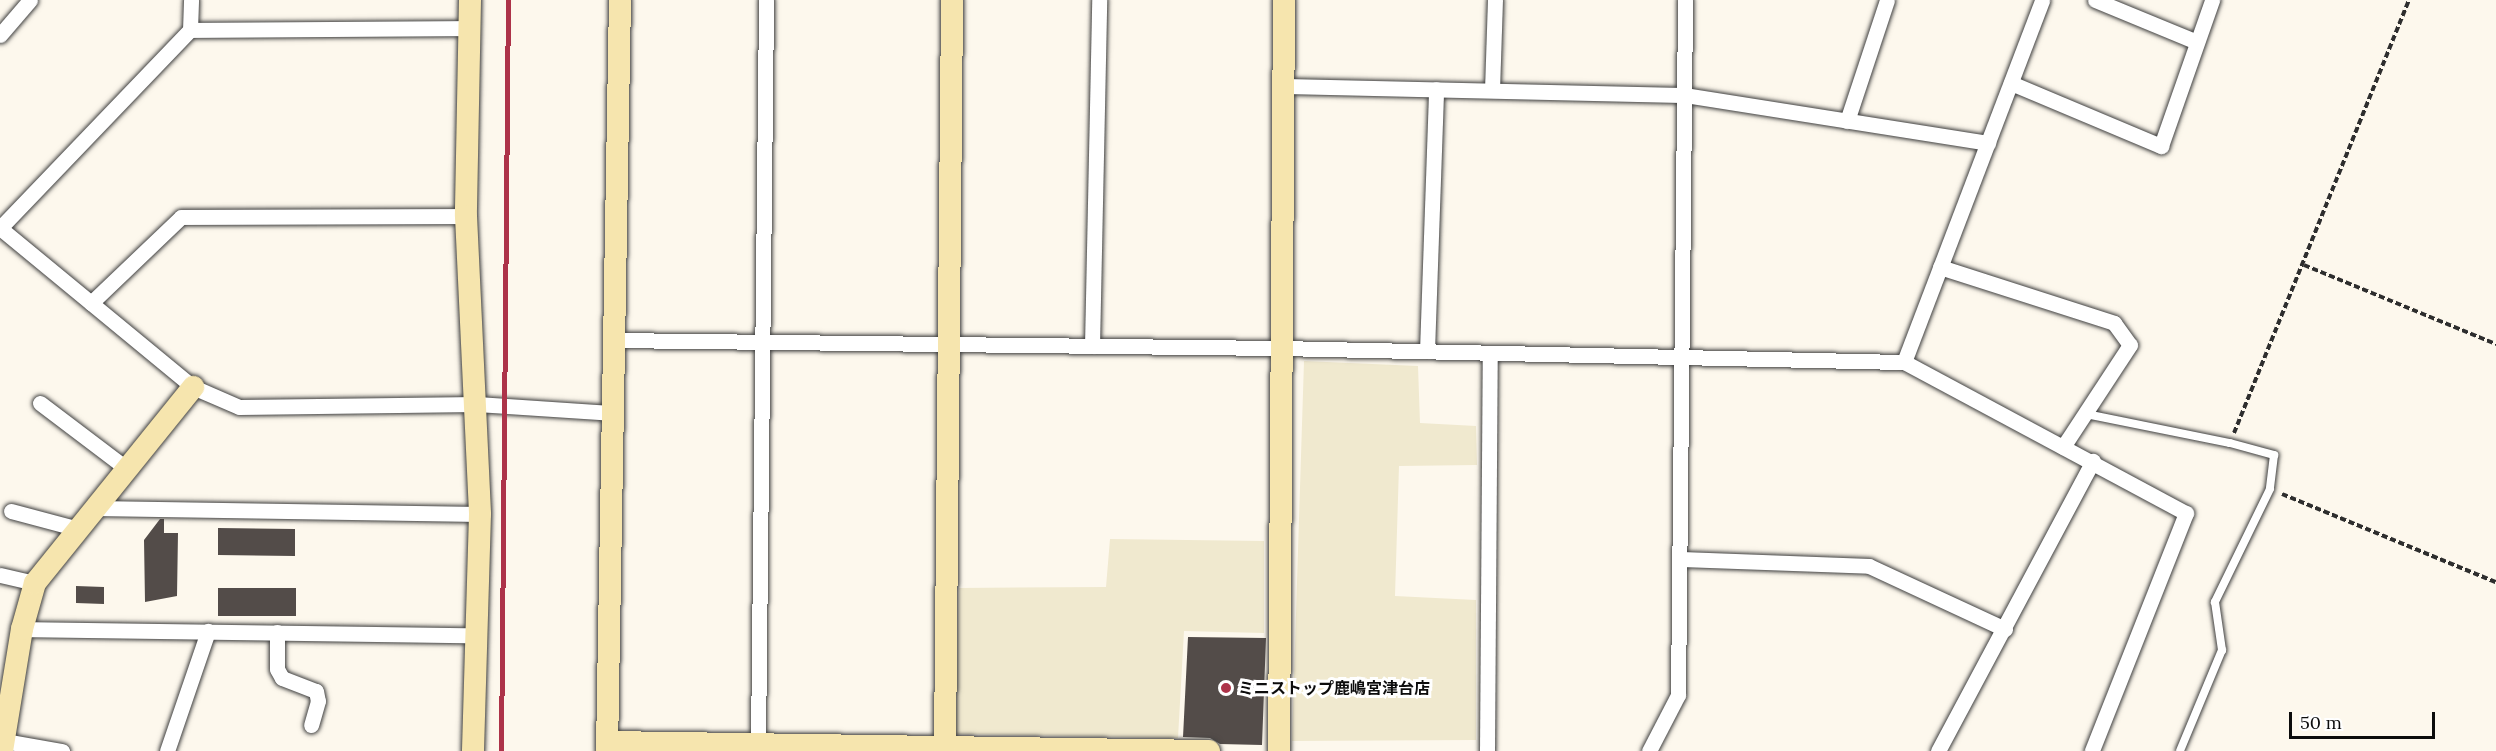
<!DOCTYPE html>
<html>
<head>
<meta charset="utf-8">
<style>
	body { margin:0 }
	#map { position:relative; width:2496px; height:751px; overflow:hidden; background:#fdf8ed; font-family:Lora,"Noto Sans JP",serif }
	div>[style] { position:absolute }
	.farmland>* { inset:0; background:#f0e9cf }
	.building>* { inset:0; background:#534c49 }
	.path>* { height:4px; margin-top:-2px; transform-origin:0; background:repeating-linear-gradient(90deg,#2e2e2e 0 6px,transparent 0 9px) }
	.roads { filter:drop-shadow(0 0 2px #3f3f3f) drop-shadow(0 0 2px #3f3f3f) }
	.lane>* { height:8px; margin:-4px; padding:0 4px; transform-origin:4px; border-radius:4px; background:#fff }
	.street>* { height:15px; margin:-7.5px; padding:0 7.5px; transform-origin:7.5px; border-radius:7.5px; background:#fff }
	.secondary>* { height:22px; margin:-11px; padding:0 11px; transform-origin:11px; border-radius:11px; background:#f6e5ae }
	.rail>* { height:4.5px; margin:-2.25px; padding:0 2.25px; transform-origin:2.25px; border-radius:2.25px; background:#ad3349 }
	.dots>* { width:16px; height:16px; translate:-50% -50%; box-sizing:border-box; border:3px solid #fff; border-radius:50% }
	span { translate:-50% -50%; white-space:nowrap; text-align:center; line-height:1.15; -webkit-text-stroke:6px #fff; paint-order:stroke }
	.poi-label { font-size:16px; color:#0c0c0c; font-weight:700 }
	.left { translate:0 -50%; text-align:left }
	.scale { position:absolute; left:2289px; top:712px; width:146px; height:27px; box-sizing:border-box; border:3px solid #0c0c0c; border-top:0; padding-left:8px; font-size:18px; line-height:21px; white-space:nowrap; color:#0c0c0c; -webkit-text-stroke:4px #fff; paint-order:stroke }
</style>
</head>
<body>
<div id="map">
	<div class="farmland">
		<i style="clip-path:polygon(1304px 361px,1418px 366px,1420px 423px,1476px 426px,1477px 465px,1399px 466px,1395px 596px,1476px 600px,1476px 740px,1292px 741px)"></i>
		<i style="clip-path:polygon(1110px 539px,1264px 541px,1264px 633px,1184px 631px,1178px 738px,956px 734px,959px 588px,1106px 587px)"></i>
	</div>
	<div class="building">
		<i style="clip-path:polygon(160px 519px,164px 519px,164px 533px,178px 533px,177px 596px,145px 602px,144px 540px)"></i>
		<i style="clip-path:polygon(218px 528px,295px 529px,295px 556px,218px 555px)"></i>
		<i style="clip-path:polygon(76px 586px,104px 587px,104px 604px,76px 603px)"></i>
		<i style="clip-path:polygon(218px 588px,296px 588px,296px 616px,218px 616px)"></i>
		<i style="clip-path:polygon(1188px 637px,1266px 638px,1262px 745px,1220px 744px,1210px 738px,1183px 737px)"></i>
	</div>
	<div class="path">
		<i style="left:2304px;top:265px;width:208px;rotate:22.4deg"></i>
		<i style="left:2234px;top:433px;width:467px;rotate:-68deg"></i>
		<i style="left:2282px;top:494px;width:231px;rotate:22.4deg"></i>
	</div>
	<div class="roads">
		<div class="lane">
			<i style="left:2086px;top:414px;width:147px;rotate:11.4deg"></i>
			<i style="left:2230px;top:443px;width:46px;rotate:15.3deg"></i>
			<i style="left:2274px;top:455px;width:34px;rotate:97deg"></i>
			<i style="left:2270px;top:489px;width:126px;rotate:116deg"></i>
			<i style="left:2215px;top:602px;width:49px;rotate:81.7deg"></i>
			<i style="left:2222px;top:650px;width:109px;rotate:112.6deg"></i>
		</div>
		<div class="street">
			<i style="left:2095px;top:0;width:110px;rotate:22.4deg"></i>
			<i style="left:190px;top:30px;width:281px;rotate:-0.4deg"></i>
			<i style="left:0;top:35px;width:46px;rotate:-49.4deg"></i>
			<i style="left:2011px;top:83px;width:163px;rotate:22.8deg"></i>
			<i style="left:2161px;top:146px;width:155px;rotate:-70.7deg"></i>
			<i style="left:1282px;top:86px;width:403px;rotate:1.3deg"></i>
			<i style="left:1685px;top:95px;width:307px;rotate:9deg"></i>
			<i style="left:1492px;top:90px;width:90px;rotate:-88.1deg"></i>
			<i style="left:1847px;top:121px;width:127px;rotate:-71.7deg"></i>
			<i style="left:0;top:228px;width:250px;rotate:39.5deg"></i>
			<i style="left:193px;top:387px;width:50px;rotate:23.5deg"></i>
			<i style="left:239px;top:407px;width:238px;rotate:-0.7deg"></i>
			<i style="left:477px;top:404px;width:134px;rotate:3.8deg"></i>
			<i style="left:0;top:228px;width:274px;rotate:-46.2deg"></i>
			<i style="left:190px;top:30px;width:30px;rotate:-88deg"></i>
			<i style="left:1940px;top:267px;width:183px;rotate:17.8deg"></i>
			<i style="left:2114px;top:323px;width:27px;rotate:54deg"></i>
			<i style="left:2130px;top:345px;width:122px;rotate:123.3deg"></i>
			<i style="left:91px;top:303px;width:124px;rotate:-43.7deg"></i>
			<i style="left:181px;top:217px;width:285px;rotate:-0.2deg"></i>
			<i style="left:612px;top:340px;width:668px;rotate:0.69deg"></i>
			<i style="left:1280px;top:348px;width:624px;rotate:1.29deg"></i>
			<i style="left:1904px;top:362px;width:320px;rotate:28.2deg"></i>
			<i style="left:2186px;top:513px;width:256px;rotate:111.6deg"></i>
			<i style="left:1092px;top:346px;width:346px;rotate:-88.8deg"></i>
			<i style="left:1427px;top:351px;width:262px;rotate:-88deg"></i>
			<i style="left:1904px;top:362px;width:387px;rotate:-69.1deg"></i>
			<i style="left:40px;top:403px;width:108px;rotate:37.1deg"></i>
			<i style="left:94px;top:508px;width:386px;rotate:0.9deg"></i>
			<i style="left:11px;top:511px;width:69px;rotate:15deg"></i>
			<i style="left:1682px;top:559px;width:187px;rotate:2.1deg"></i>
			<i style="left:1869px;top:566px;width:150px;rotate:24.9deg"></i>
			<i style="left:0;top:575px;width:36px;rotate:13deg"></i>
			<i style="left:22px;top:629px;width:455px;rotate:0.8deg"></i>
			<i style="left:277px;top:632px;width:37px;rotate:90deg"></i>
			<i style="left:277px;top:669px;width:10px;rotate:61deg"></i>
			<i style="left:282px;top:678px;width:36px;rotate:21deg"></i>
			<i style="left:316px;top:691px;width:10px;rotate:79deg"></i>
			<i style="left:318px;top:701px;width:25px;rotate:106deg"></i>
			<i style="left:4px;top:741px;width:59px;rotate:9.8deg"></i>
			<i style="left:758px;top:744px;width:744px;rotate:-89.38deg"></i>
			<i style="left:167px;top:751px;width:127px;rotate:-71.1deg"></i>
			<i style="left:1487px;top:751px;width:398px;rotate:-89.6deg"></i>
			<i style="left:1649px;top:751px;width:63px;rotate:-62.6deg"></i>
			<i style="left:1678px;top:695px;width:695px;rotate:-89.42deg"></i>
			<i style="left:1938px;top:751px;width:329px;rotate:-61.9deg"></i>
		</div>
		<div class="secondary">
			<i style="left:470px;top:0;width:216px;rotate:91.1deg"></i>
			<i style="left:466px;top:216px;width:298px;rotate:87.3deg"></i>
			<i style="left:480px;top:514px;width:237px;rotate:91.7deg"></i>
			<i style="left:607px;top:742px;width:602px;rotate:0.86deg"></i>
			<i style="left:945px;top:747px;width:747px;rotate:-89.46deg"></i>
			<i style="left:2px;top:751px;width:124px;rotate:-80.7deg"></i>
			<i style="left:22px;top:629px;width:48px;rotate:-74.2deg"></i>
			<i style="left:35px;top:583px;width:252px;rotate:-51.1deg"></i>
			<i style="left:607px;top:751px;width:751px;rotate:-89.01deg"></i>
			<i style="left:1279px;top:751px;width:751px;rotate:-89.62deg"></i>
		</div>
	</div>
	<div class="rail">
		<i style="left:501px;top:751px;width:751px;rotate:-89.47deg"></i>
	</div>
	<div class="dots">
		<i style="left:1226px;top:688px;background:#ad3349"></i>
	</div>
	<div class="poi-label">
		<span class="left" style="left:1238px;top:688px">ミニストップ鹿嶋宮津台店</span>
	</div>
	<div class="scale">50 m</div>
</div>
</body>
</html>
